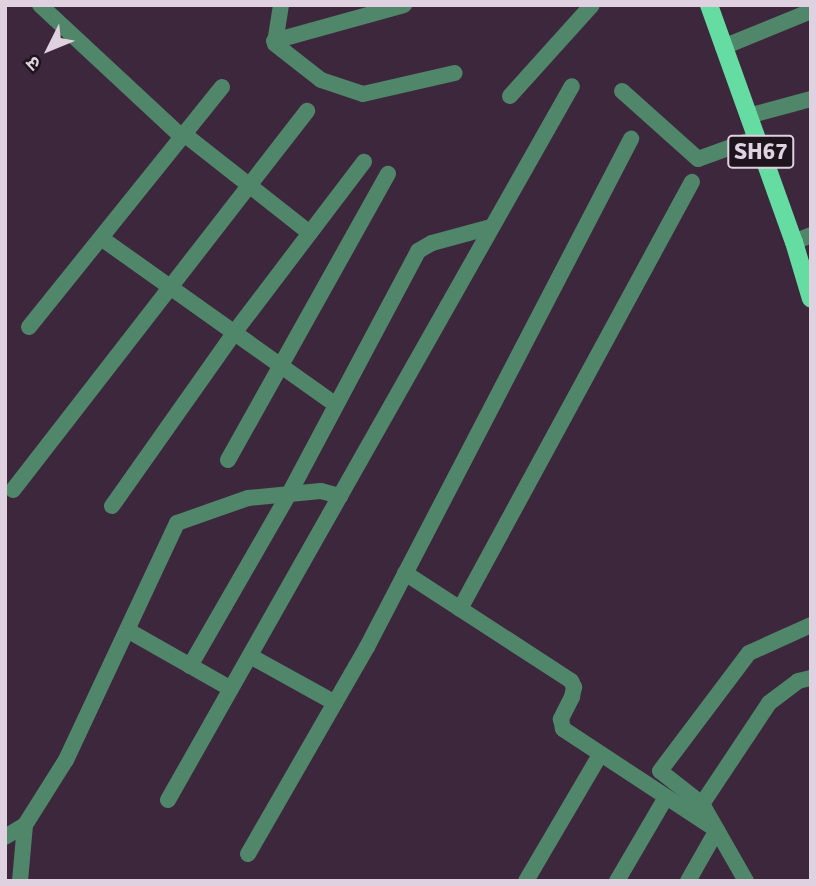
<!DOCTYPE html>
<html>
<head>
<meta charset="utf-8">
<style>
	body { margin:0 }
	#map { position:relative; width:816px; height:886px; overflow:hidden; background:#3d273d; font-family:Signika,"Noto Sans Devanagari",sans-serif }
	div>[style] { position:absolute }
	.minor>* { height:16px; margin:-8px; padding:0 8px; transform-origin:8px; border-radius:8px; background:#50866a }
	.major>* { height:18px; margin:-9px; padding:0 9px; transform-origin:9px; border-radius:9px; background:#64dca2 }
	span { translate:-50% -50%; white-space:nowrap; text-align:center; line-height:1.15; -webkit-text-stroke:7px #1e141e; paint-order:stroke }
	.shield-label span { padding:2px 5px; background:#1e141e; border:2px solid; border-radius:5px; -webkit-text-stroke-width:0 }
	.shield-label { font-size:23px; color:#dfd1df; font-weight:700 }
	.frame { position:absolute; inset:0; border:7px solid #dfd1df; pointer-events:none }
	.north { position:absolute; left:14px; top:14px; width:70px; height:70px; -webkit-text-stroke:5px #1e141e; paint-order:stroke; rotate:227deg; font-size:19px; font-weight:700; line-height:28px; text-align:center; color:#dfd1df }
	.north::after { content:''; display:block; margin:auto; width:24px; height:32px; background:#dfd1df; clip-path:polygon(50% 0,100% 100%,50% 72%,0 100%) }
</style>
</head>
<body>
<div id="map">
	<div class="minor">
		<i style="left:40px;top:5px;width:194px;rotate:42.9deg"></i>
		<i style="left:281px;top:5px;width:39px;rotate:99deg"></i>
		<i style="left:275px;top:44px;width:58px;rotate:38deg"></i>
		<i style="left:321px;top:80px;width:44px;rotate:18.4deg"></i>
		<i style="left:363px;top:94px;width:94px;rotate:-12.9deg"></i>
		<i style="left:274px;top:41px;width:135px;rotate:-15.5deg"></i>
		<i style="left:723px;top:47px;width:95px;rotate:-22.2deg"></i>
		<i style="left:622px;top:91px;width:102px;rotate:41.8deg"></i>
		<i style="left:698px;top:159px;width:62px;rotate:-19.9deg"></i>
		<i style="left:510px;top:96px;width:122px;rotate:-48deg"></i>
		<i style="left:748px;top:116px;width:65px;rotate:-15.1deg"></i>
		<i style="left:184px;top:134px;width:160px;rotate:38.2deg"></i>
		<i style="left:101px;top:238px;width:288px;rotate:35.4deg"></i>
		<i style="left:794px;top:242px;width:18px;rotate:-22deg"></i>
		<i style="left:29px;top:327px;width:308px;rotate:-51.2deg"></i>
		<i style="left:228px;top:460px;width:328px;rotate:-60.8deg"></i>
		<i style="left:13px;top:490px;width:480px;rotate:-52.2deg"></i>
		<i style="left:112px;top:506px;width:212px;rotate:-54.8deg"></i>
		<i style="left:234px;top:333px;width:215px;rotate:-52.8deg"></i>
		<i style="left:405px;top:573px;width:198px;rotate:33deg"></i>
		<i style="left:571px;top:681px;width:7px;rotate:63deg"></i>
		<i style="left:574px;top:687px;width:10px;rotate:101deg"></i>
		<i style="left:572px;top:697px;width:25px;rotate:117deg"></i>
		<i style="left:561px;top:719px;width:10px;rotate:79deg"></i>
		<i style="left:563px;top:729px;width:184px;rotate:33.3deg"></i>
		<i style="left:717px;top:830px;width:59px;rotate:119.6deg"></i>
		<i style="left:460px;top:609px;width:486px;rotate:-61.5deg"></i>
		<i style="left:129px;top:631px;width:117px;rotate:29.6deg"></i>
		<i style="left:250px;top:656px;width:97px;rotate:28.9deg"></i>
		<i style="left:190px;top:666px;width:198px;rotate:-60.1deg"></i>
		<i style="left:289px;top:494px;width:275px;rotate:-62deg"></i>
		<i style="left:418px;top:251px;width:16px;rotate:-30deg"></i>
		<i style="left:432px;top:243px;width:61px;rotate:-15.2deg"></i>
		<i style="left:168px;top:800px;width:820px;rotate:-60.5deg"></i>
		<i style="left:702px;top:804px;width:53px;rotate:-141.8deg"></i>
		<i style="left:660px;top:771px;width:148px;rotate:-53deg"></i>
		<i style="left:749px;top:653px;width:68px;rotate:-24.3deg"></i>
		<i style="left:5px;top:837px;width:23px;rotate:-31deg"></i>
		<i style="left:25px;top:825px;width:77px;rotate:-57.8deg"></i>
		<i style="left:66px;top:760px;width:262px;rotate:-64.9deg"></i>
		<i style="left:177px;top:523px;width:75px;rotate:-19.4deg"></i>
		<i style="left:248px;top:498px;width:73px;rotate:-5.5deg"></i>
		<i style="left:321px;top:491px;width:20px;rotate:15deg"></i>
		<i style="left:248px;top:854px;width:239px;rotate:-60.1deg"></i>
		<i style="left:367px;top:647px;width:573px;rotate:-62.54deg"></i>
		<i style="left:20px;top:881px;width:56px;rotate:-84.9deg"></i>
		<i style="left:526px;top:881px;width:146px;rotate:-59.6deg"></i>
		<i style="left:617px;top:881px;width:97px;rotate:-59.7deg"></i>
		<i style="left:746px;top:881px;width:89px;rotate:-119.7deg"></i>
		<i style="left:702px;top:804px;width:121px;rotate:-56.4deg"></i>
		<i style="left:769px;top:703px;width:36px;rotate:-37deg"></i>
		<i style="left:798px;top:681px;width:13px;rotate:-13deg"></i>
	</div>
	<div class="major">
		<i style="left:709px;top:5px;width:252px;rotate:70.3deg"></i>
		<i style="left:794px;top:242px;width:59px;rotate:73.4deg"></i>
	</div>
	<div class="shield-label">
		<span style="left:761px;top:152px">SH67</span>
	</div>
	<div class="frame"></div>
	<div class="north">उ</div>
</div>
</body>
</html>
